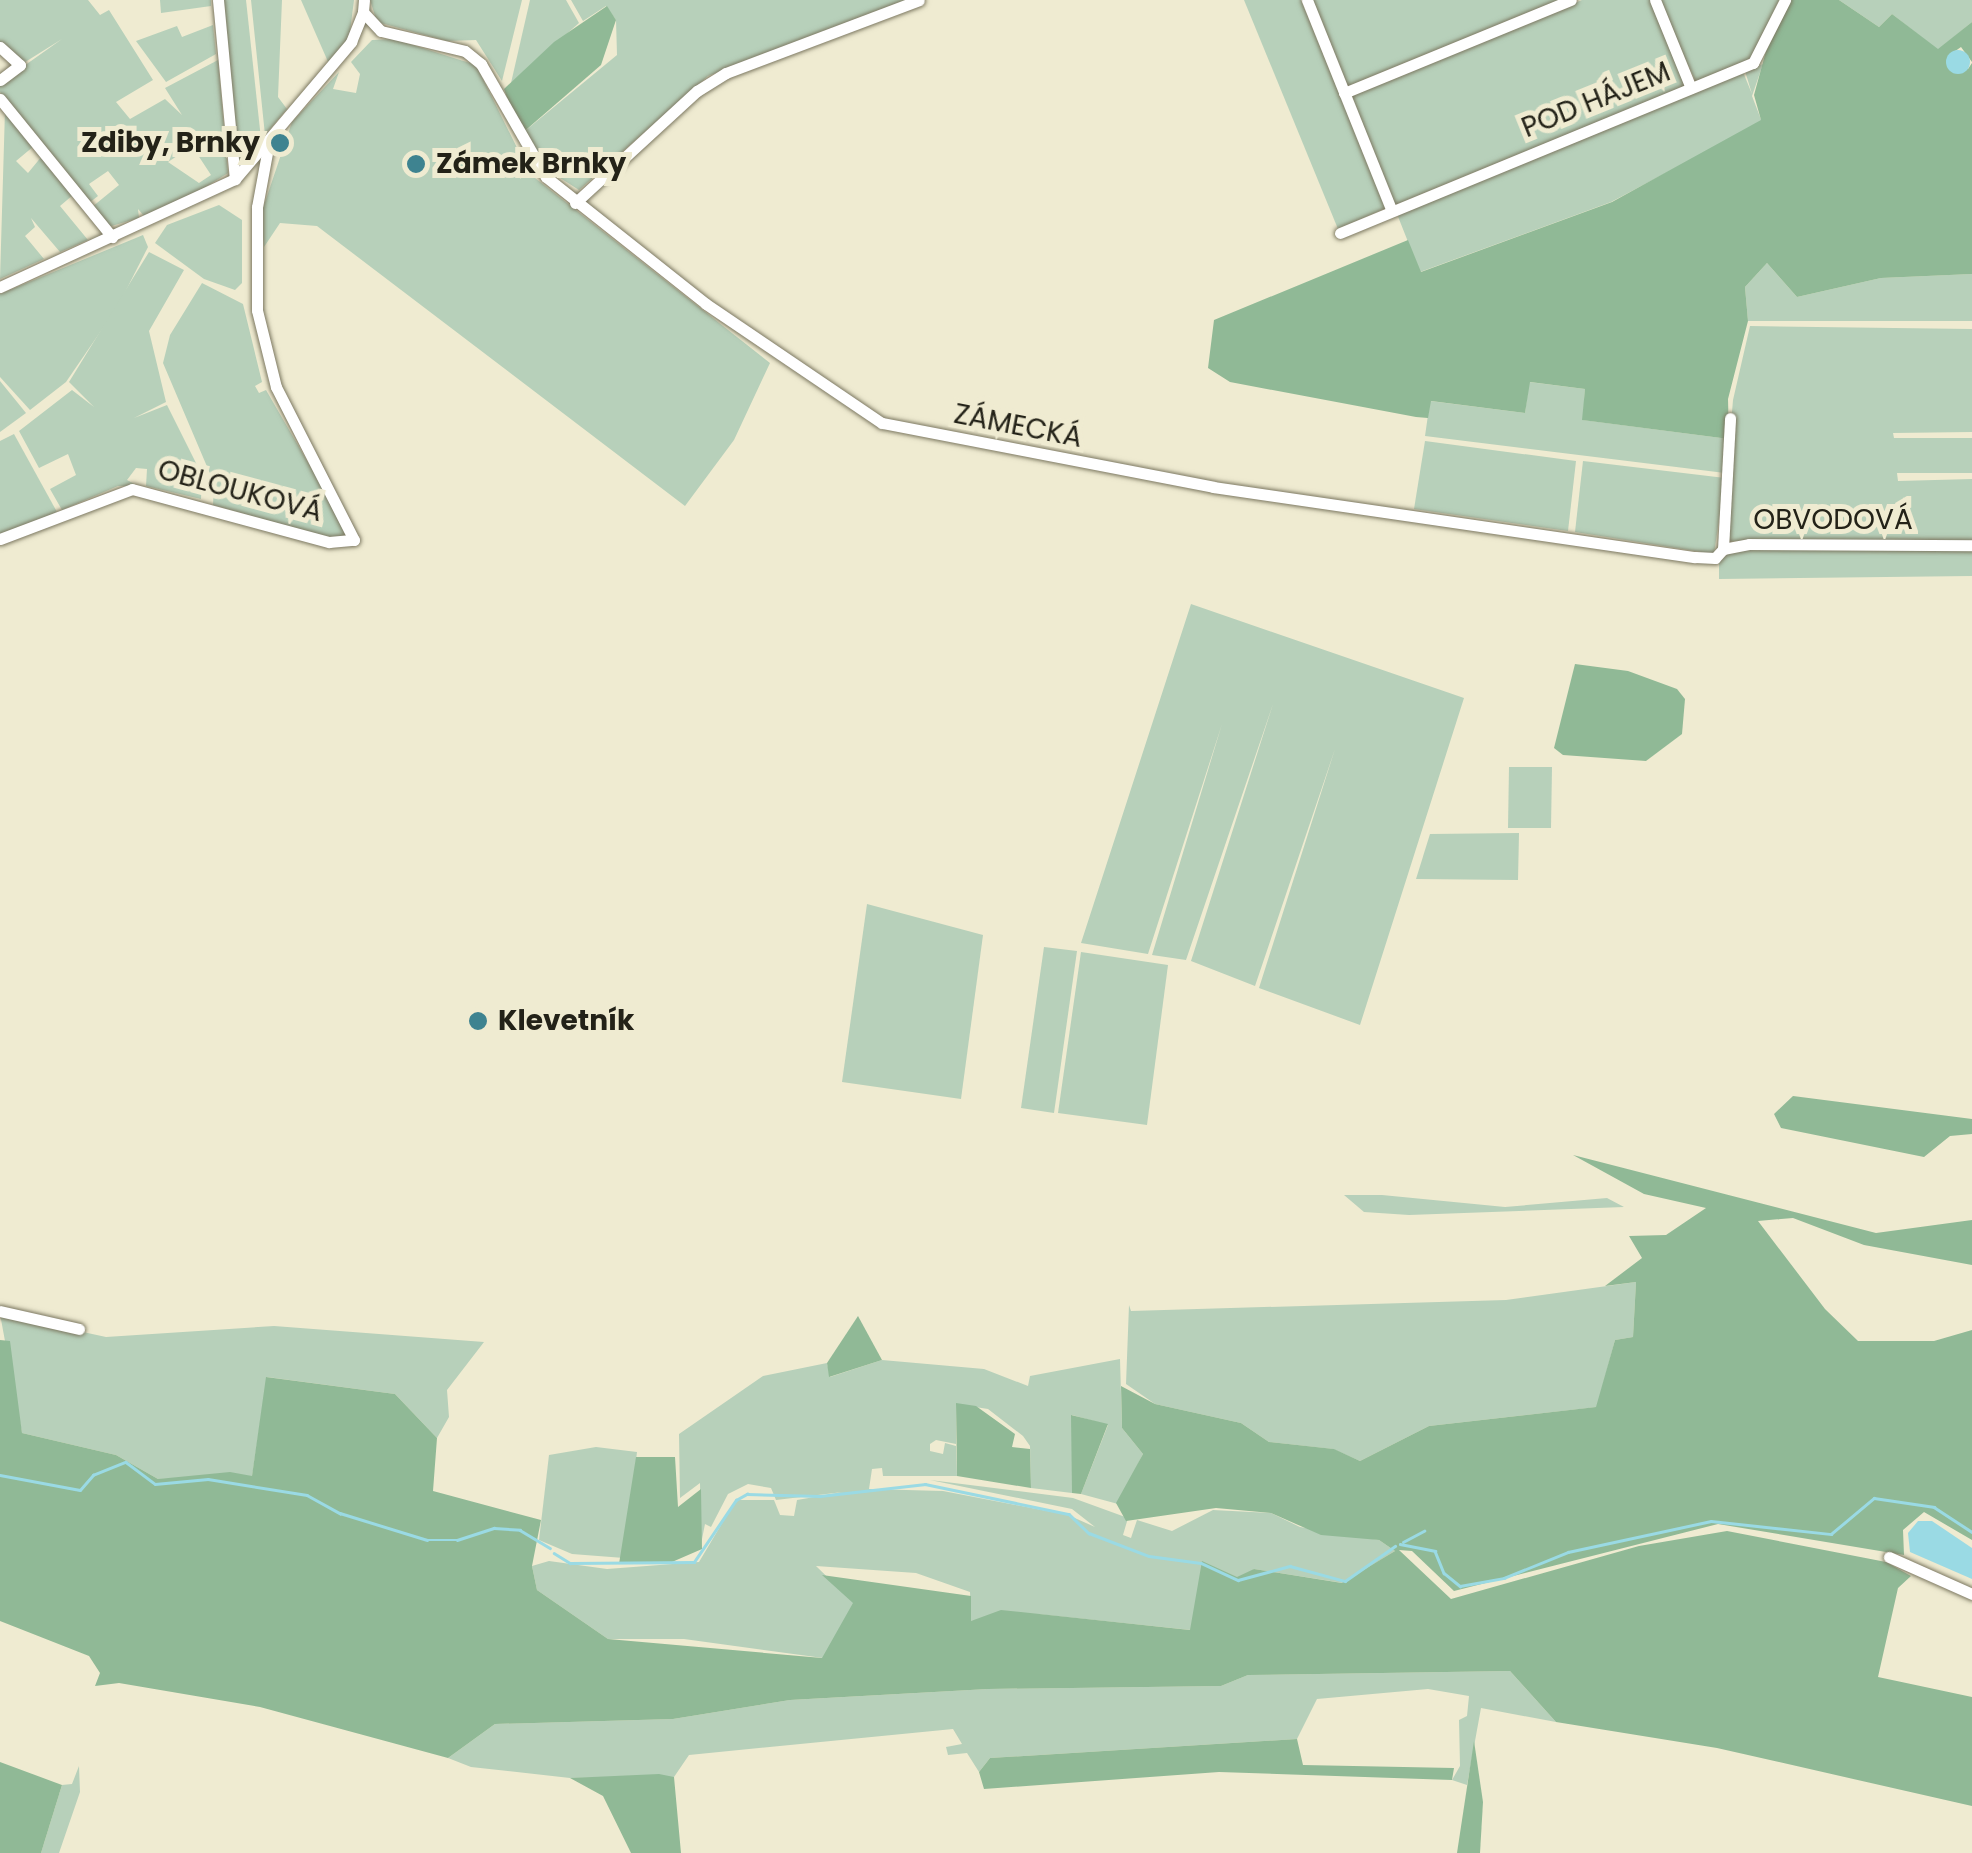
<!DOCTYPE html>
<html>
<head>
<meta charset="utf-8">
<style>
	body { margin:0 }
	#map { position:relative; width:1972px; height:1853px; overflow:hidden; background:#efebd1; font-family:Poppins,sans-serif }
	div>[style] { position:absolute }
	.green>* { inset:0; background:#b7d0ba }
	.forest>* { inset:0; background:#90b996 }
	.water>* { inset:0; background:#9adae4 }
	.round { border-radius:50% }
	.stream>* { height:2.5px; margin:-1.25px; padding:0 1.25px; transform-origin:1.25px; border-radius:1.25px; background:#9adae4 }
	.roads { filter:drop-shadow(0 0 2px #7c7861) drop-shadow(0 0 2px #7c7861) }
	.minor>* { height:11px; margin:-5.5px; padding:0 5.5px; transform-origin:5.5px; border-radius:5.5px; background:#fff }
	.dots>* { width:28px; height:28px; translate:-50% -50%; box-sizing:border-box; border:5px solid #efebd1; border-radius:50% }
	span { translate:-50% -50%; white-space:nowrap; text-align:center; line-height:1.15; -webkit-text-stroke:10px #efebd1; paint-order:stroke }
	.street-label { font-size:28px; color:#232218 }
	.poi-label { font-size:28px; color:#232218; font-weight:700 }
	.right { translate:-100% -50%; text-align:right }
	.left { translate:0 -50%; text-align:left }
</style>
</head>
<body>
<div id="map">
	<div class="green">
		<i style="clip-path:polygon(evenodd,0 0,88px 0,100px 15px,109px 10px,153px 80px,116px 102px,130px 119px,165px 99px,182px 115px,165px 88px,218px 60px,228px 173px,196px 193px,144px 216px,138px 209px,139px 218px,108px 227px,92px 207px,119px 185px,108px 171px,89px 184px,98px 196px,89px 203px,0 92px,0 83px,62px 39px,22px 64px,0 43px,0 0,192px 146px,211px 175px,199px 183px,168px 162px,192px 146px)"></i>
		<i style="clip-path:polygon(160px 0,211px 0,211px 6px,161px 13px)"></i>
		<i style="clip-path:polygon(219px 0,246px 0,261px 139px,237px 167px)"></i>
		<i style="clip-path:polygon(251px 0,282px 0,278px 97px,287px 109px,265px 135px)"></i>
		<i style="clip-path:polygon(301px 0,354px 0,349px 39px,329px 64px)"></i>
		<i style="clip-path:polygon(370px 0,522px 0,502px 81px,476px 40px,447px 41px,377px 22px)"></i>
		<i style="clip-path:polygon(530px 0,566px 0,579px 23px,511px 83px)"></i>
		<i style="clip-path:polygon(571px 0,905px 0,708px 76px,579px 190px,543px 167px,520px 135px,617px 55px,616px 20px,606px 6px,583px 21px)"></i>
		<i style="clip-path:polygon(1244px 0,1301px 0,1386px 208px,1338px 229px)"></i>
		<i style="clip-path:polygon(1310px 0,1559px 0,1346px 87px)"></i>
		<i style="clip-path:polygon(1582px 0,1653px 0,1688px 85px,1395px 205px,1349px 95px)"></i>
		<i style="clip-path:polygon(1658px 0,1779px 0,1754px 58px,1696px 82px)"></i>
		<i style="clip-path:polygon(1839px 0,1972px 0,1972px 22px,1938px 50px,1892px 14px,1879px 27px)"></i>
		<i style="clip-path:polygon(213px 25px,216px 54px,166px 82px,136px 41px,177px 26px,182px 37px)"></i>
		<i style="clip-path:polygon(394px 39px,476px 65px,530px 174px,770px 363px,734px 440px,685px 506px,317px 226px,280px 223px,264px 247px,261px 214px,292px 122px,339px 72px,333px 89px,356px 93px,360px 74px,351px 62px,372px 40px)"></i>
		<i style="clip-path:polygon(1763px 64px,1752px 96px,1762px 122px,1611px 202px,1420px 272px,1397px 214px,1743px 72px,1752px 94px,1745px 71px)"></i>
		<i style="clip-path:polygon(5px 110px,34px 146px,16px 161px,28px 173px,42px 156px,73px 195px,60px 206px,88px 240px,60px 252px,31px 218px,35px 227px,25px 236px,44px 259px,0 279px)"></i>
		<i style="clip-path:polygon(219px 205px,242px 220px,242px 283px,235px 290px,204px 279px,155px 243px,167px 225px)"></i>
		<i style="clip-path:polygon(143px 235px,148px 247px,118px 306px,66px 382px,30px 410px,0 377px,0 294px)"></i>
		<i style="clip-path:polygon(149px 252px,184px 270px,149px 331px,166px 402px,134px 418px,167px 405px,202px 475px,201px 499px,146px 486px,147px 469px,136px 468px,127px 480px,138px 486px,118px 486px,62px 510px,50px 489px,76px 475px,68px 454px,39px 468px,19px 431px,72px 390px,94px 407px,69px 382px)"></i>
		<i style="clip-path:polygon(1767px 263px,1797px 297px,1881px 278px,1972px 274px,1972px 321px,1748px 321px,1745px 287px)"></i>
		<i style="clip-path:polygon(202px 283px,243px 304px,262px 382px,255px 386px,259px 393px,266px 390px,350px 535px,340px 541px,213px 505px,214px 483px,163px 363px,170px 335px)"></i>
		<i style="clip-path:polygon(1750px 326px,1972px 329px,1972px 432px,1893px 433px,1894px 438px,1972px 438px,1972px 473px,1897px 473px,1898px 481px,1972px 479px,1972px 542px,1731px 541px,1722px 532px,1733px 400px)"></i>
		<i style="clip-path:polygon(0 381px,26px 413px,0 432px)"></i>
		<i style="clip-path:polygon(1529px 382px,1585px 389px,1583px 420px,1729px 439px,1725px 473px,1425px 436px,1430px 401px,1525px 413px)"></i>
		<i style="clip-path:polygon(14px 434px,57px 512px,0 537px,0 441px)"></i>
		<i style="clip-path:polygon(1425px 441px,1576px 461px,1568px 531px,1414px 509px)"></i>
		<i style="clip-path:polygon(1583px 461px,1725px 478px,1714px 554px,1575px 532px)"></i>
		<i style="clip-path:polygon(1736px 548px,1972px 548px,1972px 576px,1719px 579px,1719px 561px)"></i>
		<i style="clip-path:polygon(1191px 604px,1464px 698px,1360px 1025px,1259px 988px,1335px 749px,1255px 986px,1191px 961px,1273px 704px,1186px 960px,1152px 955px,1222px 724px,1148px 954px,1081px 943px)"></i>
		<i style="clip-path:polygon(1509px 767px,1552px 767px,1551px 828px,1508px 828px)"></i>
		<i style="clip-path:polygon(1519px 833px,1518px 880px,1416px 879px,1430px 834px)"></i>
		<i style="clip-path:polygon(867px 904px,983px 935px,961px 1099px,842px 1082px)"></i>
		<i style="clip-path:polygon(1044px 947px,1077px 951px,1054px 1113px,1021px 1108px)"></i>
		<i style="clip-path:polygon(1081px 952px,1168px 965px,1147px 1125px,1058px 1113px)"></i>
		<i style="clip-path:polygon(1382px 1195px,1505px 1207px,1607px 1198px,1624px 1207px,1409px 1215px,1364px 1212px,1344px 1195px)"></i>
		<i style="clip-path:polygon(1636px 1282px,1633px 1337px,1615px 1340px,1597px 1407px,1429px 1426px,1360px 1461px,1333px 1449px,1269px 1442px,1241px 1423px,1155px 1404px,1126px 1384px,1129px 1305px,1131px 1311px,1506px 1300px)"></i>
		<i style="clip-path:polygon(0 1314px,106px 1337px,274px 1326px,484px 1342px,447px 1390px,449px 1417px,437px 1438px,395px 1394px,267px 1377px,252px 1477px,158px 1479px,116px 1455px,22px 1433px)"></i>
		<i style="clip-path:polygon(1120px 1359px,1122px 1428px,1143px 1454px,1118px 1504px,1081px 1494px,1108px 1425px,1072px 1415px,1072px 1493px,1031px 1488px,1030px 1446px,1023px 1436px,988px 1409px,956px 1404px,956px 1444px,936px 1440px,930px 1444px,930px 1451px,943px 1454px,945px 1443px,956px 1446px,957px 1476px,883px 1476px,882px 1468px,872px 1469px,869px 1489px,943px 1491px,1068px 1515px,1095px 1527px,1072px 1509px,930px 1480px,1073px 1498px,1128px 1518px,1123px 1535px,1131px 1538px,1137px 1520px,1172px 1531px,1213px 1510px,1271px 1513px,1300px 1527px,1379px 1540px,1395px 1551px,1343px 1583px,1254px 1569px,1191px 1630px,1037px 1614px,971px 1621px,970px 1592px,916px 1573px,816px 1566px,854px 1603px,823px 1658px,684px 1639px,608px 1639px,537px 1590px,532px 1566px,549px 1561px,607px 1569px,699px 1562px,736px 1500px,774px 1500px,780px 1515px,794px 1516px,797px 1500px,843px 1492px,776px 1500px,771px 1488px,748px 1484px,728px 1494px,711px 1527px,705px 1524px,701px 1544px,700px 1483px,680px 1498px,679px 1434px,763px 1376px,827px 1363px,830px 1377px,882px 1360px,984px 1369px,1028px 1386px,1030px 1376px)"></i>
		<i style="clip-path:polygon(596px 1447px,637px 1452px,624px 1558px,572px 1554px,539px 1540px,549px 1455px)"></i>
		<i style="clip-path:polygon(1510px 1671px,1556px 1722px,1481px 1708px,1467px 1785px,1452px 1780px,1460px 1766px,1459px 1720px,1467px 1716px,1469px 1696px,1428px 1689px,1317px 1699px,1297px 1739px,990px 1758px,979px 1772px,967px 1753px,948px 1755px,946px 1747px,962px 1744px,953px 1729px,689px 1755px,674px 1777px,570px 1778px,471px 1767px,448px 1758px,495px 1724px,673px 1719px,790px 1700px,988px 1689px,1221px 1686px,1248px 1675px)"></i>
		<i style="clip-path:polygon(79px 1766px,80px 1792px,59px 1853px,41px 1853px,62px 1785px,72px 1784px)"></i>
	</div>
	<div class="forest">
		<i style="clip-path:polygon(1780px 0,1839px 0,1879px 27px,1892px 14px,1938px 49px,1972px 22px,1972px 62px,1961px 47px,1948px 56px,1968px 69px,1972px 63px,1972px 274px,1881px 278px,1797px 297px,1767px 263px,1745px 287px,1748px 321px,1728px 399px,1729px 439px,1582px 420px,1585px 389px,1530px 382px,1525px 413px,1431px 401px,1428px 418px,1416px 417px,1230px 382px,1208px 368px,1214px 320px,1408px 240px,1421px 272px,1612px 202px,1761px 120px,1754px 95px)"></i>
		<i style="clip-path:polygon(607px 6px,616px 20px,601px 65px,520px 135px,504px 89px,554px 42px)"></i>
		<i style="clip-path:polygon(1575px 664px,1628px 671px,1677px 689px,1685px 699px,1682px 734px,1646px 761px,1563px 755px,1554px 748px)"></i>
		<i style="clip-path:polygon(1793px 1096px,1972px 1119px,1972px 1134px,1950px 1136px,1924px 1157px,1781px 1128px,1774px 1114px)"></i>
		<i style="clip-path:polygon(1573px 1155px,1876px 1233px,1972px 1220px,1972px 1265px,1864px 1245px,1793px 1218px,1758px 1221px,1825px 1309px,1858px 1341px,1934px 1341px,1972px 1330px,1972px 1540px,1924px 1512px,1903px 1530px,1904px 1555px,1718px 1524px,1454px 1591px,1412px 1551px,1399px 1550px,1451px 1599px,1639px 1546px,1727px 1531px,1886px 1562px,1911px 1576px,1898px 1588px,1878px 1677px,1972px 1697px,1972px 1806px,1717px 1748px,1556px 1722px,1510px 1671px,1248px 1675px,1221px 1686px,988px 1689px,790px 1700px,673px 1719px,495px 1724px,448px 1758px,260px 1707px,119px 1683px,95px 1686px,100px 1673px,89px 1656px,0 1621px,0 1340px,10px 1341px,22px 1433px,116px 1455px,158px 1479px,230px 1472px,252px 1476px,266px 1377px,395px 1394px,437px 1438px,433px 1491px,541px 1520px,532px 1566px,537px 1590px,608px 1639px,822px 1658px,853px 1603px,822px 1575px,971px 1596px,971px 1621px,1001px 1610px,1190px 1630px,1202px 1561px,1237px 1577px,1254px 1569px,1342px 1583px,1395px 1551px,1379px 1540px,1321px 1535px,1271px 1513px,1216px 1508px,1126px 1521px,1116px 1503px,1143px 1454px,1122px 1428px,1121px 1386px,1155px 1404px,1241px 1423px,1269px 1442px,1334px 1449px,1360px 1461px,1429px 1426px,1596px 1407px,1615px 1340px,1633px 1337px,1636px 1282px,1605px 1286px,1642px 1258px,1629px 1236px,1666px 1235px,1706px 1208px,1644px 1194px)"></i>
		<i style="clip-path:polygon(858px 1316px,882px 1360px,829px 1377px,827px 1363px)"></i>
		<i style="clip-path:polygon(956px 1403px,976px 1406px,1015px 1434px,1012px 1447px,1030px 1449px,1031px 1488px,957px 1476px)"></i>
		<i style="clip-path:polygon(1071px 1415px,1108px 1424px,1081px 1494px,1072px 1493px)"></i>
		<i style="clip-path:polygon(636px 1457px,675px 1457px,678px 1507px,701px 1489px,702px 1549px,672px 1562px,619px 1564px)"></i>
		<i style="clip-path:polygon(1297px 1739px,1303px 1765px,1454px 1768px,1452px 1780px,1219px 1772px,984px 1789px,979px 1772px,990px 1758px)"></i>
		<i style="clip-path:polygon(1474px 1741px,1483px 1802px,1480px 1853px,1457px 1853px)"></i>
		<i style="clip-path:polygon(0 1762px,62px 1785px,41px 1853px,0 1853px)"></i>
		<i style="clip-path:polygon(659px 1774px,674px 1777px,681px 1853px,631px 1853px,603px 1796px,570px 1778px)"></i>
	</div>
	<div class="water">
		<i class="round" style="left:1946px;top:50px;width:24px;height:24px"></i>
		<i style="clip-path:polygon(1918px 1521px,1932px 1521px,1972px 1548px,1972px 1579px,1910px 1552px,1908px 1533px)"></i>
	</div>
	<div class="stream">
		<i style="left:0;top:1475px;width:81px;rotate:10.6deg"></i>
		<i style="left:80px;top:1490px;width:20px;rotate:-49deg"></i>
		<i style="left:93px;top:1475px;width:35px;rotate:-22deg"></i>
		<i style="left:126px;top:1462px;width:36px;rotate:37deg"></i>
		<i style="left:155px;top:1484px;width:53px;rotate:-5.4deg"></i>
		<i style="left:208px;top:1479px;width:100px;rotate:9.2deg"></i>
		<i style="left:307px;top:1495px;width:38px;rotate:29deg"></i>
		<i style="left:340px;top:1513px;width:91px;rotate:17.2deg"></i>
		<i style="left:427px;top:1540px;width:30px"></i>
		<i style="left:457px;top:1540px;width:39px;rotate:-18deg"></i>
		<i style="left:494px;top:1528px;width:26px;rotate:4deg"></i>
		<i style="left:520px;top:1530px;width:35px;rotate:31deg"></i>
		<i style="left:1403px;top:1542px;width:24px;rotate:-28deg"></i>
		<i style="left:1400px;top:1544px;width:36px;rotate:11deg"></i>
		<i style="left:1435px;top:1551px;width:24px;rotate:68deg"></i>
		<i style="left:1444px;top:1573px;width:21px;rotate:39deg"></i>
		<i style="left:1460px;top:1586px;width:45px;rotate:-10.3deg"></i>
		<i style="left:1504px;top:1578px;width:69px;rotate:-22.1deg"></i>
		<i style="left:1568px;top:1552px;width:146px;rotate:-12.2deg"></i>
		<i style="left:1711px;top:1521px;width:121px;rotate:6.2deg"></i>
		<i style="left:1831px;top:1534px;width:56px;rotate:-39.9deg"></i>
		<i style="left:1874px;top:1498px;width:61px;rotate:8.5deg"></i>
		<i style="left:1934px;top:1507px;width:45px;rotate:33.3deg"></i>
		<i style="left:554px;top:1553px;width:19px;rotate:32deg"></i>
		<i style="left:570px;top:1563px;width:124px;rotate:-0.5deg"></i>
		<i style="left:694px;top:1562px;width:75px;rotate:-55.9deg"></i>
		<i style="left:736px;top:1500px;width:13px;rotate:-29deg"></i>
		<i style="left:747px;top:1494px;width:73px;rotate:1.6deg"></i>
		<i style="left:820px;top:1496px;width:106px;rotate:-6.5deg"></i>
		<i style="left:925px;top:1484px;width:147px;rotate:11.8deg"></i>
		<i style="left:1069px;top:1514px;width:28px;rotate:44deg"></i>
		<i style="left:1089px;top:1533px;width:64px;rotate:21deg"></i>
		<i style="left:1149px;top:1556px;width:52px;rotate:7.7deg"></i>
		<i style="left:1201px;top:1563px;width:41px;rotate:24.7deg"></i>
		<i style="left:1238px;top:1580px;width:54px;rotate:-15.1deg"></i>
		<i style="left:1290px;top:1566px;width:57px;rotate:15.3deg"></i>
		<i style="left:1345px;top:1581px;width:61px;rotate:-35deg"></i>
	</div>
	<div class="roads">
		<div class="minor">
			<i style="left:218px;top:0;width:180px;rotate:84.6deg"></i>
			<i style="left:364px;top:0;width:12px;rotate:95deg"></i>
			<i style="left:363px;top:12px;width:26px;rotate:47deg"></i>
			<i style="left:381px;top:31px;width:86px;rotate:13.4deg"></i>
			<i style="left:465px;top:51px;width:21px;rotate:39deg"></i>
			<i style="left:481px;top:64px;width:130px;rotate:60.1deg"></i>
			<i style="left:546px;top:177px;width:204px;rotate:38.4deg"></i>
			<i style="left:706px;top:304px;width:212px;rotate:34.1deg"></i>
			<i style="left:882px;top:423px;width:337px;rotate:10.9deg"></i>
			<i style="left:1213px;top:487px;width:487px;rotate:8.3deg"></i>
			<i style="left:1695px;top:557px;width:20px;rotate:3deg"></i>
			<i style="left:1715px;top:558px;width:12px;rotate:-48deg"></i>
			<i style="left:1723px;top:549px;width:26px;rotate:-11deg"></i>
			<i style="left:1749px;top:544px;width:223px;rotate:0.3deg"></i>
			<i style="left:1307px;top:0;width:227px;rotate:68.1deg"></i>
			<i style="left:1655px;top:0;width:95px;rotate:67.8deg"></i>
			<i style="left:0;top:47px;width:27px;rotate:42deg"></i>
			<i style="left:20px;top:65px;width:25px;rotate:143deg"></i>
			<i style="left:1344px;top:93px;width:245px;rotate:-22.3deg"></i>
			<i style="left:0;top:99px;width:178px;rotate:50.9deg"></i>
			<i style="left:575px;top:203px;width:166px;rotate:-42.6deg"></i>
			<i style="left:697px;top:91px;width:34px;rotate:-32deg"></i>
			<i style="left:726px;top:73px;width:206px;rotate:-20.7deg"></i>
			<i style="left:1340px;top:233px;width:447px;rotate:-22.4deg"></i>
			<i style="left:1753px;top:63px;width:71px;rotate:-63.1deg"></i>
			<i style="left:0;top:287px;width:259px;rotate:-24.7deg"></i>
			<i style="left:235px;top:179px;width:180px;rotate:-49.7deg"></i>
			<i style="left:351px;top:42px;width:32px;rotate:-68deg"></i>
			<i style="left:0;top:539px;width:141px;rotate:-20.7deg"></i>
			<i style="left:132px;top:489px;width:204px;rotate:15.1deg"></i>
			<i style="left:329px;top:542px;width:25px;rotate:-5deg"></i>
			<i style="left:354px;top:540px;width:172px;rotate:-117deg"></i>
			<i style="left:276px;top:387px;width:79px;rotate:-103.9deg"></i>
			<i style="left:257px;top:310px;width:103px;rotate:-90deg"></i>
			<i style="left:257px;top:207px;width:66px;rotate:-79.5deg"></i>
			<i style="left:1723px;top:549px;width:131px;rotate:-86.9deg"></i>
			<i style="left:0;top:1311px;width:81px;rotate:12.8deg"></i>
			<i style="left:1889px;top:1557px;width:91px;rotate:24deg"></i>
		</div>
	</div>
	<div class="dots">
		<i style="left:280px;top:143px;background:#3e8390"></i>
		<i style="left:416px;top:164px;background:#3e8390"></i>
		<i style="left:478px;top:1021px;background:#3e8390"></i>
	</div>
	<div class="street-label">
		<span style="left:1596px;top:100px;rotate:-22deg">POD HÁJEM</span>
		<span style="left:1018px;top:426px;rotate:11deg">ZÁMECKÁ</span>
		<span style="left:240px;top:491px;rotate:15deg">OBLOUKOVÁ</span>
		<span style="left:1833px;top:520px">OBVODOVÁ</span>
	</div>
	<div class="poi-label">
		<span class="right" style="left:260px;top:143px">Zdiby, Brnky</span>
		<span class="left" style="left:436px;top:164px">Zámek Brnky</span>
		<span class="left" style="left:498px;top:1021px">Klevetník</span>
	</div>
</div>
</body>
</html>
